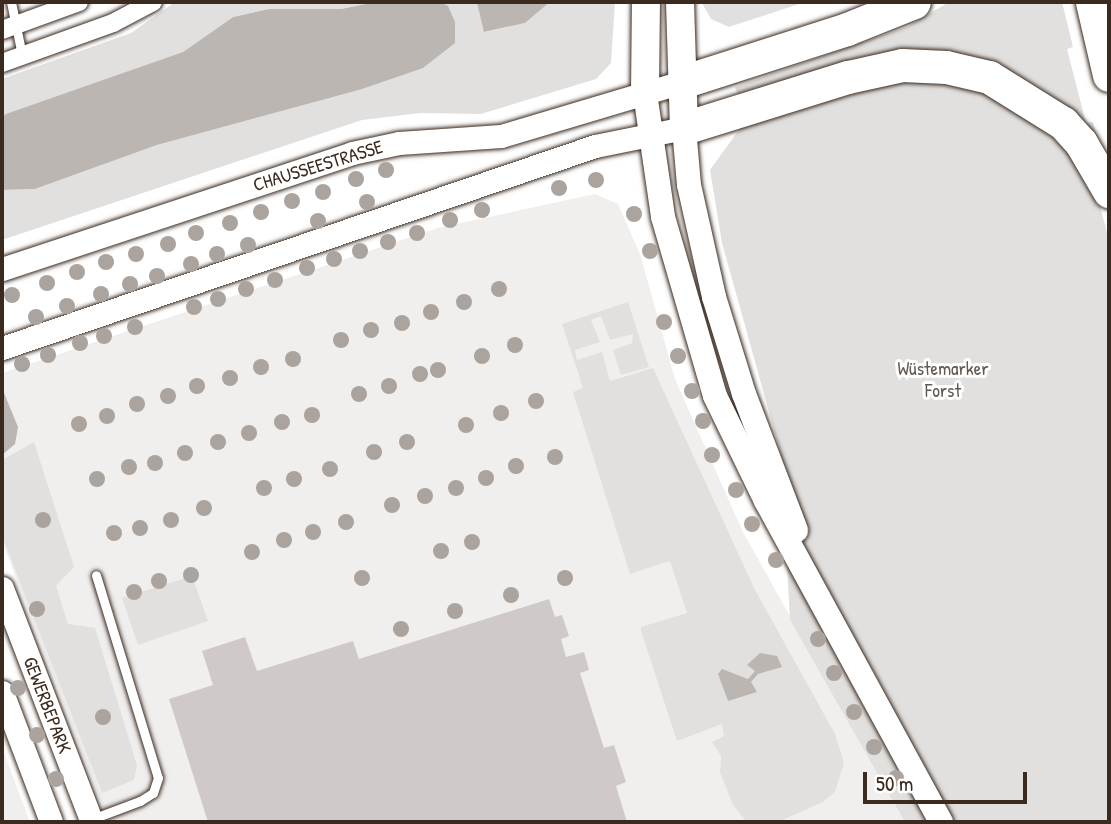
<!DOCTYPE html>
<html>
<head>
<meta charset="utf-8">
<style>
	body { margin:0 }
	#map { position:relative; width:1111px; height:824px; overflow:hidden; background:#fff; font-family:"Patrick Hand",sans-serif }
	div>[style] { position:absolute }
	.built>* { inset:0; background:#f1efee }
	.green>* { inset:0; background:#e2e0de }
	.water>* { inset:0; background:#bcb6b3 }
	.building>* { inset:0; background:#cfcac7 }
	.roads { filter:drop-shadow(0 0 2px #3b2a1e) drop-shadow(0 0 2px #3b2a1e) }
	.service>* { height:9px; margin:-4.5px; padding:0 4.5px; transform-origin:4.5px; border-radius:4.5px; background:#fff }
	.minor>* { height:18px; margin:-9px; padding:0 9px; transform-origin:9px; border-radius:9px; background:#fff }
	.tertiary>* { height:23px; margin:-11.5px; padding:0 11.5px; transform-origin:11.5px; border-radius:11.5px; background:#fff }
	.secondary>* { height:24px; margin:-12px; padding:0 12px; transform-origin:12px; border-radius:12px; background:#fff }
	.primary>* { height:28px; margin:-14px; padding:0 14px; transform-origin:14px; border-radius:14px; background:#fff }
	.motorway>* { height:33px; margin:-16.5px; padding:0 16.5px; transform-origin:16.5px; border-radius:16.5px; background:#fff }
	.trees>* { width:16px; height:16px; margin:-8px; border-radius:50%; background:#aaa39e }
	span { translate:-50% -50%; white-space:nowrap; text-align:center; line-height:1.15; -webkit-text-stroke:6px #fff; paint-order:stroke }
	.street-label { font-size:19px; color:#3b2a1e }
	.park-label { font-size:19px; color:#65584e }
	.frame { position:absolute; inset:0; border:4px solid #3b2a1e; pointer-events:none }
	.scale { position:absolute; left:863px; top:772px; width:164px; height:32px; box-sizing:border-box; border:4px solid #3b2a1e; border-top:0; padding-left:9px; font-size:21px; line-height:24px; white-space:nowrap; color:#3b2a1e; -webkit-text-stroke:5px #fff; paint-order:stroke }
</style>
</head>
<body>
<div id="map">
	<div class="built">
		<i style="clip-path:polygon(595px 194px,618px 204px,640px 254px,675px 379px,743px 532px,905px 822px,109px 822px,2px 541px,2px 373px,438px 228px)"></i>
		<i style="clip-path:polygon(2px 747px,30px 822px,2px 822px)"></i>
	</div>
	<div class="green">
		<i style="clip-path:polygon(175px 2px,376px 2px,341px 9px,269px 9px,233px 17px,183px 52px,2px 117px,2px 79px,131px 33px)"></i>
		<i style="clip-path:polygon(440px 2px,477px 2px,485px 32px,525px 23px,550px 2px,615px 2px,611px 63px,596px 79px,481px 114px,420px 113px,362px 120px,2px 240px,2px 190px,35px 189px,157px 145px,359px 90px,448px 7px)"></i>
		<i style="clip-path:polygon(805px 2px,729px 27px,711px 19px,702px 3px)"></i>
		<i style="clip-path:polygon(949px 2px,1062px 2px,1073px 47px,1067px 49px,1086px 123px,1093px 122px,1097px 136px,1092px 138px,994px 69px,740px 101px,735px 87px,907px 27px)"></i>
		<i style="clip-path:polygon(899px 80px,974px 85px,1061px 140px,1099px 202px,1109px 240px,1109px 822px,905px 822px,790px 620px,781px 455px,722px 243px,710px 170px,741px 127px)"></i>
		<i style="clip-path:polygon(628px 302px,649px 367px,621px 375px,613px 350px,632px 343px,633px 334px,610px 340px,601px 316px,591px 320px,600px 342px,575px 350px,577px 360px,602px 352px,610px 381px,653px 368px,755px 590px,835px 734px,844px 763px,835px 792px,823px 802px,778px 822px,747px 822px,733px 805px,720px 772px,721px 756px,712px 742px,724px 736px,722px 724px,677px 741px,641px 631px,641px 627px,687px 613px,670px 561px,630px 574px,573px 392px,583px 388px,562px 324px)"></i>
		<i style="clip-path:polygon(34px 442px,74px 567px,56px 586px,68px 624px,95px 628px,137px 765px,134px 780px,102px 793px,2px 536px,2px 460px)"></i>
		<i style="clip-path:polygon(192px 576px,208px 621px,138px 645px,122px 598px)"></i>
	</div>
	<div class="water">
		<i style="clip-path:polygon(376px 2px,440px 2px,448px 6px,455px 22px,455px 43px,423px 68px,359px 90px,157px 145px,35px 189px,2px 190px,2px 117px,6px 114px,183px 52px,233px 17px,269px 9px,341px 9px)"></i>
		<i style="clip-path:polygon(550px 2px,525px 23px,484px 32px,477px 3px)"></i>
		<i style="clip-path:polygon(2px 388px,18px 427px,15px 444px,2px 455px)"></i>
		<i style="clip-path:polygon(760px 653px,777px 656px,782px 667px,758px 674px,751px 682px,757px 692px,728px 701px,718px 674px,722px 669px,748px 679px,755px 671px,747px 665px)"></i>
	</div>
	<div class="building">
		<i style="clip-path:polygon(549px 599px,555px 617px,562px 615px,569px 636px,561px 639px,566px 657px,584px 652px,589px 670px,580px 673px,604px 748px,614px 745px,626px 782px,616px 786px,627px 822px,208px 822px,169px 699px,213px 685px,202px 651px,245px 637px,257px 671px,353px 641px,359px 659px)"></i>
	</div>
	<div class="roads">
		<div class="service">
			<i style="left:11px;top:2px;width:54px;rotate:78.3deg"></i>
			<i style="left:92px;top:819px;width:51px;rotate:-20.6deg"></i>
			<i style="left:140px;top:801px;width:15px;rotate:-32deg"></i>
			<i style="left:153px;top:793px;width:16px;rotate:-72deg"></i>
			<i style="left:158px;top:778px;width:212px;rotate:-107deg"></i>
		</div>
		<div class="minor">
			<i style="left:2px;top:30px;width:82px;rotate:-20deg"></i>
			<i style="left:2px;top:63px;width:118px;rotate:-19.8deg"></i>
			<i style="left:113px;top:23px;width:45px;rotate:-27.7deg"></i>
		</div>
		<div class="tertiary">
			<i style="left:2px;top:269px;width:369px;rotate:-18.3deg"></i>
			<i style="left:352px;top:153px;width:48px;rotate:-12deg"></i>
			<i style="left:399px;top:143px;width:102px;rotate:-3.9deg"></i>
			<i style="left:501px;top:136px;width:189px;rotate:-16.6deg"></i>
			<i style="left:2px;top:348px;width:626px;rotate:-18.81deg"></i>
			<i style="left:595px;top:146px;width:91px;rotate:-11.4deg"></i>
			<i style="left:2px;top:588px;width:251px;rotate:69deg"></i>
			<i style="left:2px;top:692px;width:139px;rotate:69.3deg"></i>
		</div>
		<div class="secondary">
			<i style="left:645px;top:93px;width:125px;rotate:81.7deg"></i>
			<i style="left:663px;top:217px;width:186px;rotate:73.8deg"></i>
			<i style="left:715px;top:396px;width:117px;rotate:64.1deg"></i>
			<i style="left:766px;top:501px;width:366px;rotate:61.4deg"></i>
			<i style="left:684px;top:128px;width:57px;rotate:85deg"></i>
			<i style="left:689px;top:185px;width:115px;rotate:77.4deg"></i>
			<i style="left:714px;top:297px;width:102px;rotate:72.8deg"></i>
			<i style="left:744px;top:394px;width:146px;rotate:69.1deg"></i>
		</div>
		<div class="primary">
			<i style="left:680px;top:2px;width:126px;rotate:88.2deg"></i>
			<i style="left:645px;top:93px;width:91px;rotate:-89.4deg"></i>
		</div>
		<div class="motorway">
			<i style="left:1092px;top:2px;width:75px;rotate:76.9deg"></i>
			<i style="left:682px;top:82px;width:173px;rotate:-17.8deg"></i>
			<i style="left:847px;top:29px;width:72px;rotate:-21.9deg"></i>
			<i style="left:684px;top:128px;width:172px;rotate:-17.3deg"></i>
			<i style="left:848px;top:77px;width:55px;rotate:-12.5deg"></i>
			<i style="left:902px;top:65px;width:44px;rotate:2.6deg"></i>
			<i style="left:946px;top:67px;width:44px;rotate:13.1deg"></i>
			<i style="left:989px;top:77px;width:87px;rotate:31.9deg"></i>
			<i style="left:1063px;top:123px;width:27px;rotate:48deg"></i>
			<i style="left:1081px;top:143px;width:56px;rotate:59.7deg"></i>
		</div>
	</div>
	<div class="trees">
		<i style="left:386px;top:170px"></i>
		<i style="left:356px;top:179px"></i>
		<i style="left:596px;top:180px"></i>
		<i style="left:559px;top:188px"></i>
		<i style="left:323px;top:192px"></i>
		<i style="left:292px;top:201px"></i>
		<i style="left:367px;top:202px"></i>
		<i style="left:482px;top:210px"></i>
		<i style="left:261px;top:212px"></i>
		<i style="left:634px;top:214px"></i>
		<i style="left:450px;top:220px"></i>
		<i style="left:318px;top:221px"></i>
		<i style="left:230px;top:223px"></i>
		<i style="left:196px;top:233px"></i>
		<i style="left:417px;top:233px"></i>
		<i style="left:388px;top:242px"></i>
		<i style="left:168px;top:244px"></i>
		<i style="left:248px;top:245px"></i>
		<i style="left:360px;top:251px"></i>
		<i style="left:650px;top:251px"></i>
		<i style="left:136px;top:254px"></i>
		<i style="left:217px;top:254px"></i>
		<i style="left:334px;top:259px"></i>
		<i style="left:106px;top:262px"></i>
		<i style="left:191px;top:264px"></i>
		<i style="left:307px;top:268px"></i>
		<i style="left:77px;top:272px"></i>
		<i style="left:157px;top:276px"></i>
		<i style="left:275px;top:280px"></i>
		<i style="left:47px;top:283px"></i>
		<i style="left:130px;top:284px"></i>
		<i style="left:246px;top:289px"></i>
		<i style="left:499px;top:289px"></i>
		<i style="left:101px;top:294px"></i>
		<i style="left:12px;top:295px"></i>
		<i style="left:218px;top:299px"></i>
		<i style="left:464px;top:302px"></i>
		<i style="left:67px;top:306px"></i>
		<i style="left:194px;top:307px"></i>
		<i style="left:431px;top:312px"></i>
		<i style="left:36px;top:317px"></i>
		<i style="left:664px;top:322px"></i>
		<i style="left:402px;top:323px"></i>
		<i style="left:135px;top:327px"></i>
		<i style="left:371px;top:330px"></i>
		<i style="left:104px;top:336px"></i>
		<i style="left:341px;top:340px"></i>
		<i style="left:80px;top:343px"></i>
		<i style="left:515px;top:345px"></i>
		<i style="left:48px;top:355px"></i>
		<i style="left:482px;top:356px"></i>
		<i style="left:678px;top:356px"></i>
		<i style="left:293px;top:359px"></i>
		<i style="left:22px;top:364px"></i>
		<i style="left:261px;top:367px"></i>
		<i style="left:438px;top:370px"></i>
		<i style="left:420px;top:374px"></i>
		<i style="left:230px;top:378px"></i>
		<i style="left:197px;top:386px"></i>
		<i style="left:389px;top:386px"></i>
		<i style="left:692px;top:391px"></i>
		<i style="left:359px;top:394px"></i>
		<i style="left:168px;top:396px"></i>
		<i style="left:536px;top:401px"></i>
		<i style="left:137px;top:404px"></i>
		<i style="left:501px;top:413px"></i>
		<i style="left:312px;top:415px"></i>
		<i style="left:107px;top:416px"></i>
		<i style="left:703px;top:421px"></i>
		<i style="left:282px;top:422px"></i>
		<i style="left:79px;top:424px"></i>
		<i style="left:466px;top:425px"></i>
		<i style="left:249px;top:433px"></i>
		<i style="left:218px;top:442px"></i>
		<i style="left:407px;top:442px"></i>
		<i style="left:374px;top:452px"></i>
		<i style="left:185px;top:453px"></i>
		<i style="left:712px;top:455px"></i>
		<i style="left:555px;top:457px"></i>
		<i style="left:155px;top:463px"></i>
		<i style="left:516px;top:466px"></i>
		<i style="left:129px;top:467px"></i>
		<i style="left:330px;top:469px"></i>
		<i style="left:486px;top:478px"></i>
		<i style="left:97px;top:479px"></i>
		<i style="left:294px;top:479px"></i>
		<i style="left:264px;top:488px"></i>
		<i style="left:456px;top:488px"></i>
		<i style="left:736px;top:490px"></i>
		<i style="left:425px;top:496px"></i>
		<i style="left:392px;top:505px"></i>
		<i style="left:204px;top:508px"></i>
		<i style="left:43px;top:520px"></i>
		<i style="left:171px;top:520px"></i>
		<i style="left:346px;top:522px"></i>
		<i style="left:752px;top:524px"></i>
		<i style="left:140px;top:528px"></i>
		<i style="left:313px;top:532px"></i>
		<i style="left:114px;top:533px"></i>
		<i style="left:284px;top:540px"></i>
		<i style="left:472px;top:542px"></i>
		<i style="left:441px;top:551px"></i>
		<i style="left:252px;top:552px"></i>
		<i style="left:776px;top:560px"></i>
		<i style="left:191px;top:575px"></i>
		<i style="left:362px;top:578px"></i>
		<i style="left:565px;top:578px"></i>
		<i style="left:159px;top:581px"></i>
		<i style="left:134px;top:592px"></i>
		<i style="left:511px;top:595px"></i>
		<i style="left:37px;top:609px"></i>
		<i style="left:455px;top:611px"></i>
		<i style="left:401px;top:629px"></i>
		<i style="left:818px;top:639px"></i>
		<i style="left:834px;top:673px"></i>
		<i style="left:18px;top:688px"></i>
		<i style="left:854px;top:712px"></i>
		<i style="left:103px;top:717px"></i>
		<i style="left:37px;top:735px"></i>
		<i style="left:874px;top:747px"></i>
		<i style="left:896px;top:778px"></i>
		<i style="left:56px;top:779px"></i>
	</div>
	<div class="street-label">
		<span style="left:318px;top:166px;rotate:-17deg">CHAUSSEESTRASSE</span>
		<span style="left:47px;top:705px;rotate:69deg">GEWERBEPARK</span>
	</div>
	<div class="park-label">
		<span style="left:943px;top:380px">Wüstemarker<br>Forst</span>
	</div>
	<div class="frame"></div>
	<div class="scale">50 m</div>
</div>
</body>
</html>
